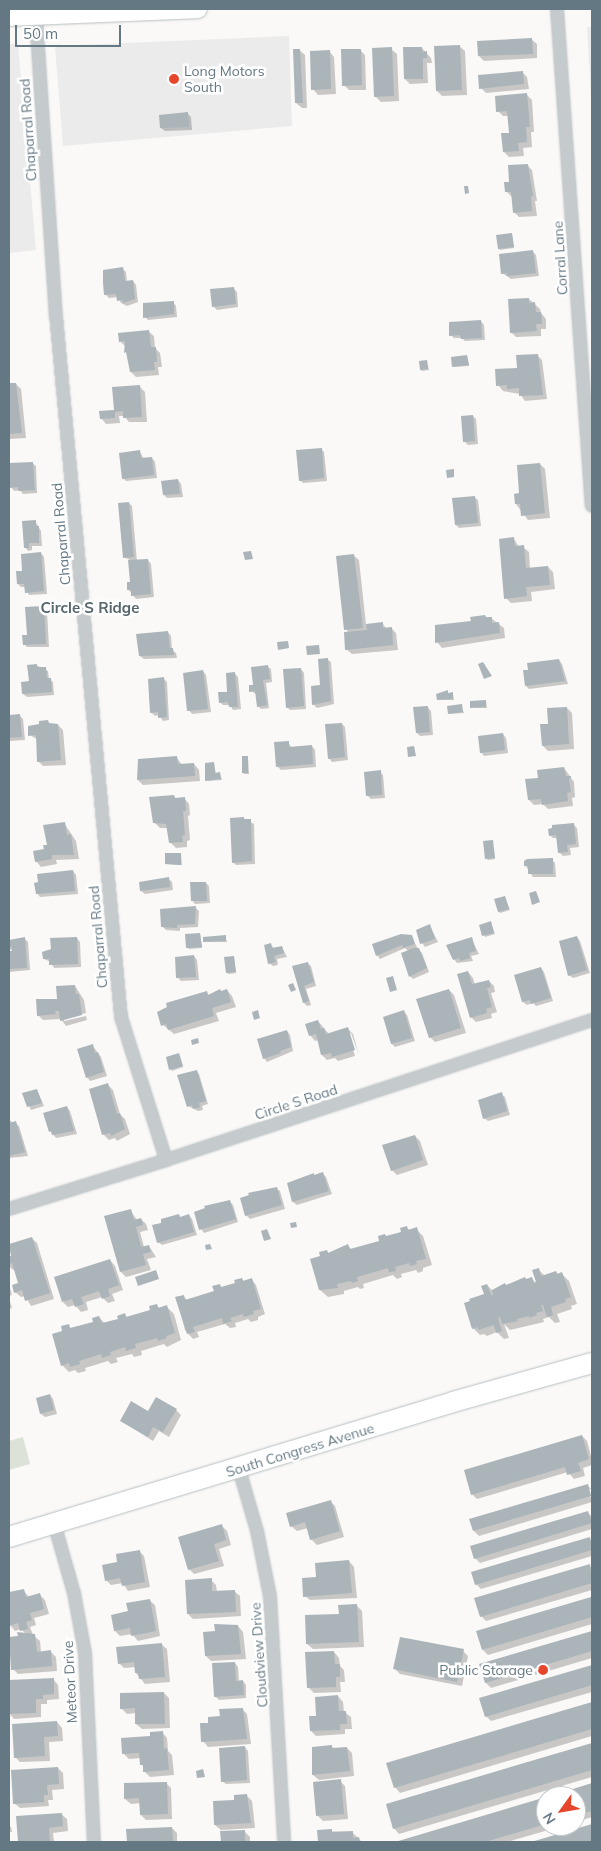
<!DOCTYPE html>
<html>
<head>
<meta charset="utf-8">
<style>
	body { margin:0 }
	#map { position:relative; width:601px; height:1851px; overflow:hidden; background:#faf9f7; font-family:Mulish,sans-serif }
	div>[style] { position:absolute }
	.built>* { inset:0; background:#ebebeb }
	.green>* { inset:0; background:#dce2d8 }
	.shadow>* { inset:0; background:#0003 }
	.building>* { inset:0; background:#aab4b9 }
	.roads { filter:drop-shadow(0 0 1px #b8bec2) drop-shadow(0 0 1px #b8bec2) }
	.street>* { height:12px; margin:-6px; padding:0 6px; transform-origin:6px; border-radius:6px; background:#c5cbcd }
	.secondary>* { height:18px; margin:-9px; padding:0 9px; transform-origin:9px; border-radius:9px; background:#fff }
	.primary>* { height:20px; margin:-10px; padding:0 10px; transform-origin:10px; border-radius:10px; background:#fff }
	.dots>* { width:14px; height:14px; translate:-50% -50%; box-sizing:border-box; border:2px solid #fff; border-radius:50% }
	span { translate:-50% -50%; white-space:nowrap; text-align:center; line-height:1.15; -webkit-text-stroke:5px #fff; paint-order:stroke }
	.poi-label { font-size:14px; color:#647883 }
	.left { translate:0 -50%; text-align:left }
	.right { translate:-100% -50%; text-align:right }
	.street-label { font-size:14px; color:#647883 }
	.neighbourhood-label { font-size:15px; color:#56666e; font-weight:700 }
	.frame { position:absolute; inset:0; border:10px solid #647883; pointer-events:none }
	.north { position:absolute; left:536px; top:1786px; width:50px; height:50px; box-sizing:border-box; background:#fff; border:1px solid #c1c9cd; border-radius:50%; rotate:238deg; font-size:14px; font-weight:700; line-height:20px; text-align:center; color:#647883 }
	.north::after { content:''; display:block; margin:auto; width:18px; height:22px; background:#e5462c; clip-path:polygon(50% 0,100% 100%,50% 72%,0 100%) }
	.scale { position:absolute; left:15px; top:25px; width:106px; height:22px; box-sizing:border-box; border:2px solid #647883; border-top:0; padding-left:6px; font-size:15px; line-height:18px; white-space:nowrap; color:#647883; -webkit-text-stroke:4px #fff; paint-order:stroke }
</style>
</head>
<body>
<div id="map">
	<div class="built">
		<i style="clip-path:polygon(587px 27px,592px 27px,592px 115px)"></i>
		<i style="clip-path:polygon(289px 36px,292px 126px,63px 146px,55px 46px)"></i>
		<i style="clip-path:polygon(9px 44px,18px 44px,36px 250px,9px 253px)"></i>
	</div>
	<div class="green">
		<i style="clip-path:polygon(23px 1437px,30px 1464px,9px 1470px,9px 1441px)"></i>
	</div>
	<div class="shadow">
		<i style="clip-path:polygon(531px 39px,537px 44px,537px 58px,484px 61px,479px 56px)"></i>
		<i style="clip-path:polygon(459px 46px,465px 51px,467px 95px,442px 96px,437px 91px)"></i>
		<i style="clip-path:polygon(422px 48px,431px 58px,432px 63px,427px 63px,428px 83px,410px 84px,405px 79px)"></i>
		<i style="clip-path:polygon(391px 49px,397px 54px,399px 101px,381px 102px,376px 97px)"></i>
		<i style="clip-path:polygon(299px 50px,305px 55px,307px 108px,302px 108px,296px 103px)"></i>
		<i style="clip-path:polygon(360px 50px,365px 55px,366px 90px,349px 90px,344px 85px)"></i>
		<i style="clip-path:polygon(329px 51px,334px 57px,336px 94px,318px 95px,313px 89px)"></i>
		<i style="clip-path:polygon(522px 72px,527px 77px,529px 89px,486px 93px,481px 88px)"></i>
		<i style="clip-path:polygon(526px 94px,532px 100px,534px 132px,531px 132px,532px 147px,523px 148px,524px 156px,509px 157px,504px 152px,511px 134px,509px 116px,503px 116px,498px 111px)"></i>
		<i style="clip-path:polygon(188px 114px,191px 117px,192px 130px,165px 131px,161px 128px)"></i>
		<i style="clip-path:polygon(527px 165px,532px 170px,537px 201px,535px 201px,537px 216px,519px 217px,514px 212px,512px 197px,507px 192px,511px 183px)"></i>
		<i style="clip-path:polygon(512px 235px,514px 248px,500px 250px,499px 248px)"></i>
		<i style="clip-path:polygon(533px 252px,536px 255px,539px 276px,511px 279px,502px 273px)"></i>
		<i style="clip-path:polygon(123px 269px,126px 272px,127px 282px,133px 281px,136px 285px,138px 302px,127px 306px,121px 303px,118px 297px,109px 298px,105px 294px)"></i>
		<i style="clip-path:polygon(233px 288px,237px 292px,238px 307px,217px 310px,213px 306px)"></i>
		<i style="clip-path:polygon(529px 299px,540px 309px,541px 313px,546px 319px,546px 329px,541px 329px,541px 336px,516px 337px,511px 332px)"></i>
		<i style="clip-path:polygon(173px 302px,176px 306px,177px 317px,148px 320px,145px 317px)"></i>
		<i style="clip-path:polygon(481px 321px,484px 325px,485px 340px,465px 341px,462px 338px,454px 338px,451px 335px)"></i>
		<i style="clip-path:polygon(148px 331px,154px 336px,155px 348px,160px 353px,162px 367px,158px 367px,159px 375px,136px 377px,131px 372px,127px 348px,120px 341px)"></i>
		<i style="clip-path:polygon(537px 355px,542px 360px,547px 399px,525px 401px,520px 394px,503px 391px,498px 385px)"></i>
		<i style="clip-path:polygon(467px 356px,469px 366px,453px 367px)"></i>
		<i style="clip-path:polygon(427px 361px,429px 370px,422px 371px,421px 370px)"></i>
		<i style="clip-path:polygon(16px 384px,21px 389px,26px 438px,10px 439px,9px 385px)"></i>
		<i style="clip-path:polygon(140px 387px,145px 392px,147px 422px,129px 422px,124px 416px,119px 416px,120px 423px,106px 424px,101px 418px,115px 411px)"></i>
		<i style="clip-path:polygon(473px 416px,476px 419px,478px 444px,468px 445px,464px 441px)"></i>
		<i style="clip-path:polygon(321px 449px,324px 452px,327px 481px,303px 483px,300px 480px)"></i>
		<i style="clip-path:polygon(140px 452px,144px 459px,152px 458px,155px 462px,157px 478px,126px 481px,123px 478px)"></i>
		<i style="clip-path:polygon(32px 463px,36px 466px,37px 493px,23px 494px,20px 490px,14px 491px,11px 487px,9px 465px)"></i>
		<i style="clip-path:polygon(540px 464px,545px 469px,550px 518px,528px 520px,516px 504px)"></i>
		<i style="clip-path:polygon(178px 480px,181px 484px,183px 497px,167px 498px,164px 495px)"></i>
		<i style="clip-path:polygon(474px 497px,478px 500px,481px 526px,459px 528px,456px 525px)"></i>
		<i style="clip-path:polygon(129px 503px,132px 506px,137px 561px,148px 560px,151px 564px,154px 597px,136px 599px,128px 589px,132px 583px,130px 560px,124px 557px)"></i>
		<i style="clip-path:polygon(35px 521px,41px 531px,42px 546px,32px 546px,32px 550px,28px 551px,25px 547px)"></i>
		<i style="clip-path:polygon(514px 539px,519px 547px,523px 547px,529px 552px,530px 569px,548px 567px,553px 572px,555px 589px,531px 592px,532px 601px,511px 603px,506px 598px)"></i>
		<i style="clip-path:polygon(41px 553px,44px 557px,47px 594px,29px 595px,25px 587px,21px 587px,18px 584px,23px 572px)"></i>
		<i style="clip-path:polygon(353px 555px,359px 560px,366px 625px,382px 623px,387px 629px,391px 628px,396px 633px,398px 650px,352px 654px,346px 649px,349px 633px,346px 629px)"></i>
		<i style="clip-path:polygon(43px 607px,47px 611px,49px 647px,27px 647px,24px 644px,23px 636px,28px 635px)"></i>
		<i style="clip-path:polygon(491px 618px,504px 628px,505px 638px,442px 648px,437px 642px,472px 622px)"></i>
		<i style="clip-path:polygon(168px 632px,171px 636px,172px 650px,176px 653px,177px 658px,144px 659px,140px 656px)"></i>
		<i style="clip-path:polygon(327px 659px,331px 662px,334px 704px,317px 708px,314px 705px,312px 687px,321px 686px)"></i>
		<i style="clip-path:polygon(559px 660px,562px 664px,568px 684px,529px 689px,526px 686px)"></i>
		<i style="clip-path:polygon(36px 665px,48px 671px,49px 679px,53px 682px,54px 695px,27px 697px,23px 694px)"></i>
		<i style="clip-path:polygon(267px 666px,271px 669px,272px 682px,266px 683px,269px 708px,261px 709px,258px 706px,256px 694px,251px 691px)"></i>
		<i style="clip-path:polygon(301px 669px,304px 673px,306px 709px,290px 710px,287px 707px)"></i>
		<i style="clip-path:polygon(203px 671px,206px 675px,211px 712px,192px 714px,189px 710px)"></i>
		<i style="clip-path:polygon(235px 674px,238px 677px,241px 709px,233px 710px,230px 705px,223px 705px,220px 702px,229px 693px)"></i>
		<i style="clip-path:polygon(163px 678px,167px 682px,169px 720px,163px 721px,159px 715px,155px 716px,151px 712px)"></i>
		<i style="clip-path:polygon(453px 694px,454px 700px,438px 700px)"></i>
		<i style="clip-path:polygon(486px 701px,487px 708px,472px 708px)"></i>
		<i style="clip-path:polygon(461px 705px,464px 713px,449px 714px)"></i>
		<i style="clip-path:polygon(428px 708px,431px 711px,433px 735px,420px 736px,417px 733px)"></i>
		<i style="clip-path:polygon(567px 708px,572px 713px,574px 749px,548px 751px,543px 746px,549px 725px)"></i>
		<i style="clip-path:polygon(19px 715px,23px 719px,25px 740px,9px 741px,9px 716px)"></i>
		<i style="clip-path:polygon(48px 722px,51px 725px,58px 725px,63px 730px,66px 765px,43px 766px,38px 761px,38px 740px,30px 735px)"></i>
		<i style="clip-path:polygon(342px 724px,345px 727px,348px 760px,332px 762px,329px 758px)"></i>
		<i style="clip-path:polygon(503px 734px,506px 738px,508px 753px,484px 756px,481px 752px)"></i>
		<i style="clip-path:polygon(288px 742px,292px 748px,312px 746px,315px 750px,316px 767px,281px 770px,278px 767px)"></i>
		<i style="clip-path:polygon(248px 757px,249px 774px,244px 774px,243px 773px)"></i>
		<i style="clip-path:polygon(177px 758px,182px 765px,194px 764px,199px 770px,200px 781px,143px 785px,138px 780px)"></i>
		<i style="clip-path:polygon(214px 763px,216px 774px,220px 774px,222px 780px,207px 781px)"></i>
		<i style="clip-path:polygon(564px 768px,574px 782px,575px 797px,572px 798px,573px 806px,548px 809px,543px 804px,534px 805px,529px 800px,539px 779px)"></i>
		<i style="clip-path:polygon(380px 772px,383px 775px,385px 798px,371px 799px,367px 795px)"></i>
		<i style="clip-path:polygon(174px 796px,176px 799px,184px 798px,189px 804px,190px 815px,188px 816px,190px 840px,187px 841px,187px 847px,176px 848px,170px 842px,168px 828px,160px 828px,155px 823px)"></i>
		<i style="clip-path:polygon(243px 818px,254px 824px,255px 864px,236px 865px,233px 862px)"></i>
		<i style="clip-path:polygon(64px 823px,76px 841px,79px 859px,56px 860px,57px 864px,41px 867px,36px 861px)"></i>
		<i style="clip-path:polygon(573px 824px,577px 828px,579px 847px,570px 848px,571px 855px,563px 856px,560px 853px,558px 838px,553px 838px,550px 835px)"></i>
		<i style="clip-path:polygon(492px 842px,495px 859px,488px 860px,487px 859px)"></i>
		<i style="clip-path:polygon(181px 854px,182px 865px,166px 864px)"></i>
		<i style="clip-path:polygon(552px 860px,555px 863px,556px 877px,533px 877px,525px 865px)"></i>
		<i style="clip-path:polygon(73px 871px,76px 875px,78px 894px,40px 897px,37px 893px)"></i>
		<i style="clip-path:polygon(169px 879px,172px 882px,173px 890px,145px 894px,141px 891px)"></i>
		<i style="clip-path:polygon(206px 883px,209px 886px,210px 903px,195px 904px,192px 900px)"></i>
		<i style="clip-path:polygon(505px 897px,510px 910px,500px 913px,499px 912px)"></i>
		<i style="clip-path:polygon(196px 908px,199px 911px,198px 927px,180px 928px,180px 931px,166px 930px,163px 927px)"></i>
		<i style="clip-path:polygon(491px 923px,495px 934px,485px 937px,481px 926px)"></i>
		<i style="clip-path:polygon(430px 926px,438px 942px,425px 947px,422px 943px)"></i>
		<i style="clip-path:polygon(200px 934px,202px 948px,189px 949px,187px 947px)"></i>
		<i style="clip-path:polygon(225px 936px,227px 942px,205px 942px)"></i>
		<i style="clip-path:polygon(411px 936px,418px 949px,422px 953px,429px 972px,413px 979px,410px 976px,409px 952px,405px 948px,380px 959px,377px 955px)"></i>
		<i style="clip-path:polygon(577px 937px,580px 941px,590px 973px,573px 978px,569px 975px)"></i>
		<i style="clip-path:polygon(24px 938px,28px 942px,30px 970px,9px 972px,9px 953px,13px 952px,9px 948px,9px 941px)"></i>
		<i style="clip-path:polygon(77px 938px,80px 942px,81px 967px,54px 968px,51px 962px,44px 959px)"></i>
		<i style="clip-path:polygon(471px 938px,479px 954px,471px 956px,473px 961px,457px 963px,454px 959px)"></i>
		<i style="clip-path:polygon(271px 944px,274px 949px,282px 947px,287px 957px,277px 959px,278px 965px,273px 966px,269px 963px)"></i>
		<i style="clip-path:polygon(194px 956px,197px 960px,199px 980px,181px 981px,178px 978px)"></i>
		<i style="clip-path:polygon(234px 958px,236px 973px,229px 974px,227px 973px)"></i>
		<i style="clip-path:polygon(307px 963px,311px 966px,316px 986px,306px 989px,311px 1005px,307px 1006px,304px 1003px,293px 967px)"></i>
		<i style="clip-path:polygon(541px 968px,544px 972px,553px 1001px,536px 1006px,533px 1003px,527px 1005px,523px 1002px,516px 976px)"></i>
		<i style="clip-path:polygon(468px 972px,473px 978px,475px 985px,489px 981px,494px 986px,495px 992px,491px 993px,497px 1012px,491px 1014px,492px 1018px,476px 1022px,471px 1017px)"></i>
		<i style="clip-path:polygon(75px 986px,84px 1000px,86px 1013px,64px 1019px,64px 1021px,86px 1016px,87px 1020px,66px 1026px,61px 1019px,43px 1020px,38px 1015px)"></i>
		<i style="clip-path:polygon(227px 990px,232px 996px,236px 1007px,216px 1013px,219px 1021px,174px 1034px,163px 1025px,206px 992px,210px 996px)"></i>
		<i style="clip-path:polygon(449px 990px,454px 995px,466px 1033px,435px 1042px,430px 1037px)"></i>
		<i style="clip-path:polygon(404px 1012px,407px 1015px,415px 1041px,395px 1047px,392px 1044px)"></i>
		<i style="clip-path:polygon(318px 1021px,329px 1034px,348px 1029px,353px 1034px,359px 1055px,351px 1033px,348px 1033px,355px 1056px,338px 1061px,335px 1058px,327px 1060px,322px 1055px,319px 1040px,315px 1041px,310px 1035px)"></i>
		<i style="clip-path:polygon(287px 1031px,290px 1035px,293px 1051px,267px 1062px,264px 1058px)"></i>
		<i style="clip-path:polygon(92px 1045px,101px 1057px,107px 1076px,90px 1081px,87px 1077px)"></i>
		<i style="clip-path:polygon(179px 1055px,183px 1067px,172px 1071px,171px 1069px)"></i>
		<i style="clip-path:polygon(196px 1071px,199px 1074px,208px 1104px,202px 1106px,203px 1110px,198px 1111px,188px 1106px)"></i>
		<i style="clip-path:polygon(107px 1084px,113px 1090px,120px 1114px,125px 1119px,130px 1134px,117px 1141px,115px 1138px,109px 1140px,104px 1135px,91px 1089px)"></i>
		<i style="clip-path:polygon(37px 1090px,44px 1106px,31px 1110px,24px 1094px)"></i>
		<i style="clip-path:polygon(501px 1094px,505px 1097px,510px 1115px,488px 1121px,484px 1118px)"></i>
		<i style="clip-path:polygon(67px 1107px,70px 1111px,77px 1134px,56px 1138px,50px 1131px)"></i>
		<i style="clip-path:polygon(9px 1120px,19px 1126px,28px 1156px,9px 1158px)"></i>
		<i style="clip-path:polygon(415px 1136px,420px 1141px,428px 1165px,397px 1175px,392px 1170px)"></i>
		<i style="clip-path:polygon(323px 1174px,326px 1177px,332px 1194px,297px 1205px,293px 1202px,315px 1176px)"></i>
		<i style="clip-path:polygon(276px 1188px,280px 1191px,285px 1209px,250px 1219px,246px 1215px,250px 1196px)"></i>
		<i style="clip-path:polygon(230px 1202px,233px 1205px,238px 1222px,204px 1233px,201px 1229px)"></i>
		<i style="clip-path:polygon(130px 1210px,137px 1220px,141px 1219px,146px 1224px,148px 1230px,140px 1232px,144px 1247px,149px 1246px,156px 1257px,147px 1259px,151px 1270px,126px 1277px,121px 1272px)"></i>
		<i style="clip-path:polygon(189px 1215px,192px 1219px,197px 1235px,162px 1245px,158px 1242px,163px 1223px)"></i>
		<i style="clip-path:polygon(407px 1228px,410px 1230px,416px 1229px,423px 1236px,432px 1265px,423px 1268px,423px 1271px,418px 1273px,416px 1270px,401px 1274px,402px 1277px,397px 1279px,393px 1275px,363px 1284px,364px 1288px,360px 1289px,358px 1287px,344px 1291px,344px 1294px,328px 1297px,320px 1290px,321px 1257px,327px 1251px,329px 1254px,348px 1246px,352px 1250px,381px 1242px,387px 1237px,403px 1233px)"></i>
		<i style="clip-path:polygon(32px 1238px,37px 1243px,54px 1299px,31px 1306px,25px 1296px,21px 1297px,15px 1292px,20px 1283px,15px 1269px,13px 1270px,9px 1266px,9px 1258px,12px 1257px,9px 1245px)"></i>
		<i style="clip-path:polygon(110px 1260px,115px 1266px,123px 1290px,112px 1294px,115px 1301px,108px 1303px,102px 1297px,86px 1302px,88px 1310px,81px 1312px,75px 1305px,68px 1307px,63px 1302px)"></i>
		<i style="clip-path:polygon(538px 1269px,545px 1276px,556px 1272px,559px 1275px,562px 1274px,569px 1281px,577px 1304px,571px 1306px,572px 1309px,557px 1314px,560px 1322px,555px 1323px,549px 1317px,543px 1319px,544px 1322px,510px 1330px,504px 1324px,509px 1338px,504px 1339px,497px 1332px,487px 1336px,484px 1334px,480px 1335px,473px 1328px,487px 1285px,493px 1291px,532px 1279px,538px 1285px)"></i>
		<i style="clip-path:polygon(242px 1279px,244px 1281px,251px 1279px,256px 1285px,265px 1314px,258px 1317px,258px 1320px,251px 1322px,248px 1319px,235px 1323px,236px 1327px,230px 1328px,225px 1324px,197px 1332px,199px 1337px,193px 1339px,185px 1330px,177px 1298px,183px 1296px,187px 1300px,216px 1292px,220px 1286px,222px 1288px,236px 1284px)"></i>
		<i style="clip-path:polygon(9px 1284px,12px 1295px,9px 1296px)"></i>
		<i style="clip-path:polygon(9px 1298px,12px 1308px,9px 1309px)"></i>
		<i style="clip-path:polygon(157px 1305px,160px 1309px,167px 1307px,174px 1314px,181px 1340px,167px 1347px,164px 1344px,141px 1351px,142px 1355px,134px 1357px,132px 1354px,116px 1358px,118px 1362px,111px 1364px,108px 1361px,85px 1368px,86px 1371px,78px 1373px,75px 1370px,69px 1372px,62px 1365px,64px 1332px,68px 1326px,72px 1329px,94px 1323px,99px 1317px,105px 1324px,119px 1320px,125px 1315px,128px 1318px,151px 1311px)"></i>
		<i style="clip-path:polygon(50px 1395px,53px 1399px,57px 1414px,45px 1417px,41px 1414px)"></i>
		<i style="clip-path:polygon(176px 1410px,181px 1415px,169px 1437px,159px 1431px,153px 1441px,121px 1421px,149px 1413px)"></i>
		<i style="clip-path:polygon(582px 1436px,587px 1441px,592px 1460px,592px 1465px,583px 1468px,585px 1476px,574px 1479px,568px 1472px,477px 1499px,472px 1494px)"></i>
		<i style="clip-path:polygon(587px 1485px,592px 1490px,592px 1495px,591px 1489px,588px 1489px,592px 1502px,479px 1536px,474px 1531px,471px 1520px)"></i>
		<i style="clip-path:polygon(330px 1501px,335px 1506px,344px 1537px,317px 1545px,311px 1539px,308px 1528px,297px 1531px,291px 1526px)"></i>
		<i style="clip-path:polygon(587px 1512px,592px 1517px,592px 1529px,480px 1563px,475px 1558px)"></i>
		<i style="clip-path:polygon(222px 1526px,227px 1531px,231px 1545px,219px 1549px,224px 1566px,194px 1574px,189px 1569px)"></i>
		<i style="clip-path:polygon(589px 1538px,592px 1541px,592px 1556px,481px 1589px,476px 1584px)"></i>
		<i style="clip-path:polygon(139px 1551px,144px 1556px,150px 1587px,128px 1591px,123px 1583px,111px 1585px,106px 1580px,119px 1563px)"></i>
		<i style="clip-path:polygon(349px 1561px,354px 1567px,357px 1598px,310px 1600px,304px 1595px,317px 1578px)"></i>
		<i style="clip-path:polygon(589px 1565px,592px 1568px,592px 1590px,486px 1621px,481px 1616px)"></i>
		<i style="clip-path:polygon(211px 1580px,216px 1585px,217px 1592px,234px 1591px,240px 1596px,241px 1616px,193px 1619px,188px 1614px)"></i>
		<i style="clip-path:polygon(23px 1590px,29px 1597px,40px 1595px,45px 1600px,49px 1614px,34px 1618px,36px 1625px,30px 1627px,33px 1635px,40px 1641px,41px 1652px,51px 1652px,56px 1657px,57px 1671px,18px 1674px,13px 1669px,26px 1634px,21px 1629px,15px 1631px,10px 1625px,9px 1594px)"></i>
		<i style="clip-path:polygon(591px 1598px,592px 1624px,488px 1655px,483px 1650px)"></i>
		<i style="clip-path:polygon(149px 1600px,155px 1605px,160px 1636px,138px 1641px,132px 1634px,120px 1636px,115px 1631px,129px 1612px)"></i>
		<i style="clip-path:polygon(357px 1606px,362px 1611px,364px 1647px,313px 1649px,307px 1644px,340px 1615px)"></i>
		<i style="clip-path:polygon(238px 1626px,243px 1632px,246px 1659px,211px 1661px,206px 1656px,216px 1632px)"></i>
		<i style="clip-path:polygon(592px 1632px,592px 1658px,491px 1688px,486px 1683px,481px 1665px)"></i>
		<i style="clip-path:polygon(161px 1644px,167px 1649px,170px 1682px,145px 1684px,136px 1673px,136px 1667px,124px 1668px,119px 1663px)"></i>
		<i style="clip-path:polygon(463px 1651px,468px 1656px,462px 1686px,400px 1674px,395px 1669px)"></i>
		<i style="clip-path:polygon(334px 1652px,339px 1658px,340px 1666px,344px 1670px,345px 1682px,340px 1682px,341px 1692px,314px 1693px,309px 1688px)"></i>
		<i style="clip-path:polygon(235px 1663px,238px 1667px,239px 1682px,243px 1681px,246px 1685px,246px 1698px,219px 1700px,215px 1696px)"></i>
		<i style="clip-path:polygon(592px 1666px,592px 1692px,491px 1721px,486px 1716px,481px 1699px)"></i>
		<i style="clip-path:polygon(53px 1679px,58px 1685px,59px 1699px,47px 1700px,47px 1704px,41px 1704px,41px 1717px,14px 1719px,9px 1713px,9px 1682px)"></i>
		<i style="clip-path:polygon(164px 1693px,169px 1698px,170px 1728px,142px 1729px,136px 1724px,136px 1713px,127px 1714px,121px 1708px)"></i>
		<i style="clip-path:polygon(338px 1696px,343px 1702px,344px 1712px,351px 1717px,352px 1729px,345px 1729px,345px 1734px,316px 1736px,311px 1731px,317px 1717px)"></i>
		<i style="clip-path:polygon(592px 1703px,592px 1736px,400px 1793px,395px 1787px,388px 1764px)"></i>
		<i style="clip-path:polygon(242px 1709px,247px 1714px,251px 1744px,208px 1747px,203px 1741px,210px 1724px)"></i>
		<i style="clip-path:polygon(57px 1722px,62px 1728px,63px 1741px,49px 1742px,50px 1761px,20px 1762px,15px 1757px)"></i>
		<i style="clip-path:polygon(162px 1732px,167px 1738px,168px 1751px,172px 1755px,174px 1775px,150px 1777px,144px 1771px,141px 1758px,129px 1759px,123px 1753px)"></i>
		<i style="clip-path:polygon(592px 1744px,592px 1777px,399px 1834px,394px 1828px,387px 1805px)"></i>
		<i style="clip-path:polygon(331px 1746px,335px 1749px,347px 1748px,352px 1753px,354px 1776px,319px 1780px,313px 1775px)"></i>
		<i style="clip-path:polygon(245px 1747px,248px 1751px,250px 1783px,226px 1784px,222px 1781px)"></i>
		<i style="clip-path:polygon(58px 1768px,63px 1773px,64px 1789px,52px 1790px,53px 1800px,48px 1800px,49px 1806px,20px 1808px,14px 1803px)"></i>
		<i style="clip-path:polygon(340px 1781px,345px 1786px,348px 1819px,323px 1821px,318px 1816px)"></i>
		<i style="clip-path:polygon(166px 1783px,171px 1788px,172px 1819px,146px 1820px,141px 1815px,141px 1803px,131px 1804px,125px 1799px)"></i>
		<i style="clip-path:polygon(592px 1784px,592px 1817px,576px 1822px,576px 1796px,553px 1796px)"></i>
		<i style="clip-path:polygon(247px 1796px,252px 1801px,255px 1828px,221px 1830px,215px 1825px,236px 1801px)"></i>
		<i style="clip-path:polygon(546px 1798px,546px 1826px,562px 1826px,507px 1842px,398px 1842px)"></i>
		<i style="clip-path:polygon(61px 1814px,67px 1819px,68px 1831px,53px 1833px,54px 1842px,19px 1842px,17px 1817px)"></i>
		<i style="clip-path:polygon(592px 1825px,592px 1842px,533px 1842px)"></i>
		<i style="clip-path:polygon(9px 1826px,11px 1827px,12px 1832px,9px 1832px)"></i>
		<i style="clip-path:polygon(172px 1828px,177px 1833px,177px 1842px,128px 1842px,128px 1830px)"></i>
		<i style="clip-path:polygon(244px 1831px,250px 1837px,250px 1842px,222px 1842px,222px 1833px)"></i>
		<i style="clip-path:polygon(318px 1831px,352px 1832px,362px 1842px,319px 1842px)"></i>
	</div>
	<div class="building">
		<i style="clip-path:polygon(532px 38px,533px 54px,478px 56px,477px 41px)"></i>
		<i style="clip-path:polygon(460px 45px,462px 90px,436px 91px,434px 46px)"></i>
		<i style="clip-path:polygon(392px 47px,394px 96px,374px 97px,372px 48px)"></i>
		<i style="clip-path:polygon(403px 47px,422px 47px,422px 52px,427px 51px,427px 58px,423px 58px,423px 79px,404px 79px)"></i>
		<i style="clip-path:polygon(293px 49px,300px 49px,303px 103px,295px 103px)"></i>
		<i style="clip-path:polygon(341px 49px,361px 49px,362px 85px,342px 86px)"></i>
		<i style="clip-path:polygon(330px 50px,331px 89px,311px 90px,310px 51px)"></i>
		<i style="clip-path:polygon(523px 71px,524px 84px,479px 89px,478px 75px)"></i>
		<i style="clip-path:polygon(527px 93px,530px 127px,526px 127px,527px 142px,518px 143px,519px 151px,503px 152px,501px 133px,509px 133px,507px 111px,496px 112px,495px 96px)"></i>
		<i style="clip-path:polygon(188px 112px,189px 127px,160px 128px,159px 115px)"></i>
		<i style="clip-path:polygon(528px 164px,533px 196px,531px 196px,532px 211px,513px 213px,511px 192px,505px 192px,504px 182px,509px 182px,508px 165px)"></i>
		<i style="clip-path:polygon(464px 186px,468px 186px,469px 193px,465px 194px)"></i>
		<i style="clip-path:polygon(512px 233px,514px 247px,498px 249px,496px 235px)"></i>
		<i style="clip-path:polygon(533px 250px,536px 273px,507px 276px,507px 273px,501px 274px,499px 254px)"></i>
		<i style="clip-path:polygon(123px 267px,125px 281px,133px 280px,135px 299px,123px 303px,122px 300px,117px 301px,116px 294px,104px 295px,103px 283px,103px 270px)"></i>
		<i style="clip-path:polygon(234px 287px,236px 304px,212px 307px,210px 289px)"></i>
		<i style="clip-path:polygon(529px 298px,529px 303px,535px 302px,536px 312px,541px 312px,542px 324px,536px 324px,537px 331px,510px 333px,508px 299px)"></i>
		<i style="clip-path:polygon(174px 301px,174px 314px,143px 318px,143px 303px)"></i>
		<i style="clip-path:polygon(481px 320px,482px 338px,461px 339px,460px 335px,449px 336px,449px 322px)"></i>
		<i style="clip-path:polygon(149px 330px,151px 347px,156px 347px,157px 362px,154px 362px,155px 370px,130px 372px,126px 352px,124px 353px,125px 341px,119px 342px,118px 333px)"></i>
		<i style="clip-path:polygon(538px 354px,543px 395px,519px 396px,519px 388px,507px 389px,507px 385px,496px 386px,495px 369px,517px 368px,516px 355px)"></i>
		<i style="clip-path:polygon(467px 355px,469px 365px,452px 367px,451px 357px)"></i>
		<i style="clip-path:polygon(427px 360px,428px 369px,420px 370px,419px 361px)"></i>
		<i style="clip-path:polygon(9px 383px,16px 383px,22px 433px,9px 434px)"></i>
		<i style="clip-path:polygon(140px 385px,142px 417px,123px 418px,123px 411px,115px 412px,115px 418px,100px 419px,99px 411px,114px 410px,112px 387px)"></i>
		<i style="clip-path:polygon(473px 415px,475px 441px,463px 442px,461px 416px)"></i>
		<i style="clip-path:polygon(322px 448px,324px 478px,299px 481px,296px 450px)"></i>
		<i style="clip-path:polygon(140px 450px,141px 458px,152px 457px,154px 475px,122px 479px,119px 453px)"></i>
		<i style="clip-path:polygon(33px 462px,35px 490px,18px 491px,18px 487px,9px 488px,9px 463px)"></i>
		<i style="clip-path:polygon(540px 463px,545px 513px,521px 516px,520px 504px,515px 504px,514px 494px,519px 493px,517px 465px)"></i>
		<i style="clip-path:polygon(454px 469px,454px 477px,447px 478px,446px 470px)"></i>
		<i style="clip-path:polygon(178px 479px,180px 494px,163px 495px,161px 481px)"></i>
		<i style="clip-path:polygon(475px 496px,478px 523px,455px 525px,452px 498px)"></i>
		<i style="clip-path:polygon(129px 502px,134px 557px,123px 558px,118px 503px)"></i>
		<i style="clip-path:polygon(36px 520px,36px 526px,39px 526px,39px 543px,29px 543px,29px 548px,24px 548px,22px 521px)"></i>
		<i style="clip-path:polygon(514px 537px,515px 546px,524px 545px,526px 568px,548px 566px,550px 585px,526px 587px,527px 596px,504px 599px,499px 539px)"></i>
		<i style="clip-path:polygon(251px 551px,253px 559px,245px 560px,243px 552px)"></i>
		<i style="clip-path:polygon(41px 552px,44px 591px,25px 593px,24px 584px,17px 584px,16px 571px,22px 571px,21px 554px)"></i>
		<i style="clip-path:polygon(354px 554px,363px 628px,344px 630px,336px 556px)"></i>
		<i style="clip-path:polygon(148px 559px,151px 594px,131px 596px,131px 590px,127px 590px,127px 582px,130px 582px,128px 560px)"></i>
		<i style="clip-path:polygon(44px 606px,46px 644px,23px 645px,22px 635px,27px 635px,25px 607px)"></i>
		<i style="clip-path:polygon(485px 615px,486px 617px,492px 617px,492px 623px,499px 622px,500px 633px,435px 643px,435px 625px,471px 621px,470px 617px)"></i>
		<i style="clip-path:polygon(383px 622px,383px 628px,392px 627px,393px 645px,345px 650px,344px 632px,367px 630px,366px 624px)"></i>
		<i style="clip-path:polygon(168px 631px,170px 648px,173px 648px,174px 655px,139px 656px,136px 634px)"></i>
		<i style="clip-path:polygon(288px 641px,289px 648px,278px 650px,277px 642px)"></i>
		<i style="clip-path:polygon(319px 645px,320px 654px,307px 655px,306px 646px)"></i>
		<i style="clip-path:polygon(328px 658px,331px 701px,312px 705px,311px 686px,320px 685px,318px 659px)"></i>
		<i style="clip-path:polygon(559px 659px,565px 681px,525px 686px,523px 670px,528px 670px,527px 663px)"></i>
		<i style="clip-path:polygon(483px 662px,492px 676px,484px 679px,478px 664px)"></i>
		<i style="clip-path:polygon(37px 664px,37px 667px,46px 667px,47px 678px,51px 678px,52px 692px,22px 694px,21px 682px,29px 681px,27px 665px)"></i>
		<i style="clip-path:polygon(268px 665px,270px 679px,263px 680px,267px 705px,257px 707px,255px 691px,249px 692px,249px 685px,253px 685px,251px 667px)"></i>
		<i style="clip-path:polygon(301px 668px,304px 706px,286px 708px,283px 669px)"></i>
		<i style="clip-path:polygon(203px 670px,208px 709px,187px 711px,183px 673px)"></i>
		<i style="clip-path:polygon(235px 672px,238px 707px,229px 707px,228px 702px,219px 703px,218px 692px,227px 692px,226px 673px)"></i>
		<i style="clip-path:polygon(164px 677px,167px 717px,158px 718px,158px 712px,150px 713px,148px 679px)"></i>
		<i style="clip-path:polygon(448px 690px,448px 693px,453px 692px,453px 699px,437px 700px,436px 694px)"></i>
		<i style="clip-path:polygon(486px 700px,486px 707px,470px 708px,470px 701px)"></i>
		<i style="clip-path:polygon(462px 704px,463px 712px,448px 714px,447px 706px)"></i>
		<i style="clip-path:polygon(428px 706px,430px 732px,416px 733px,413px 707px)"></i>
		<i style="clip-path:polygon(567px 707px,569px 744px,542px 746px,540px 724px,548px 724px,547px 708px)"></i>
		<i style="clip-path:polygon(20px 714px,22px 737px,9px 738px,9px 715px)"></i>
		<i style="clip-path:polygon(48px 720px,49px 723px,58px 724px,61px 760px,37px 762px,36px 735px,28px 736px,28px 726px,39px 724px,39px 721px)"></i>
		<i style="clip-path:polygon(342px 723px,345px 757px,328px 759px,325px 724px)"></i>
		<i style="clip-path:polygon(503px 733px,505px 750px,480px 753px,478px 736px)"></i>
		<i style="clip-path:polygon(289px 741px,289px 747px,312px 745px,313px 764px,276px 767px,274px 742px)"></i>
		<i style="clip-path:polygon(414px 746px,416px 756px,408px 757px,407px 747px)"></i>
		<i style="clip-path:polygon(177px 756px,178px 764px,194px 763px,195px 776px,137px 780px,138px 759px)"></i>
		<i style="clip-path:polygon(242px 756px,248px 756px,248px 773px,242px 773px)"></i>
		<i style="clip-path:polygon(214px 762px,215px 773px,220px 772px,221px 779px,205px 781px,205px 763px)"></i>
		<i style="clip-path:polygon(564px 767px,566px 776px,571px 776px,571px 778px,569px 778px,571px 792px,567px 793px,568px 801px,542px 805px,541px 799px,528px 800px,525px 779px,538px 778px,537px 770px)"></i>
		<i style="clip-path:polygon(381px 770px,382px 795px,366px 796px,364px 772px)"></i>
		<i style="clip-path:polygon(174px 795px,175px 798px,185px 797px,186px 811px,183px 811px,185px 835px,182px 836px,183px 842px,169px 843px,166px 824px,153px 823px,149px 797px)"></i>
		<i style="clip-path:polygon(244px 817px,244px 819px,251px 819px,252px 861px,232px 863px,230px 818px)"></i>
		<i style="clip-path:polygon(65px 822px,67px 835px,71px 834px,74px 855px,52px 855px,52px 859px,35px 862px,33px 851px,44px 849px,43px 845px,47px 845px,43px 825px)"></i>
		<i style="clip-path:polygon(574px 823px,576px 844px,567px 845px,568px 852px,558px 853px,556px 835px,549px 836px,548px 829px,552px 828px,552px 825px)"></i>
		<i style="clip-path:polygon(493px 840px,495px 858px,485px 859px,483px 841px)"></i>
		<i style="clip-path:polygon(165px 853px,181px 853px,181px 865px,165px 864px)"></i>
		<i style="clip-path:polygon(553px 858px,553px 874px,528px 874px,528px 866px,524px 866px,524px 861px,527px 859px)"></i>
		<i style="clip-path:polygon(73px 870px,75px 891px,36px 894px,34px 883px,38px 882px,37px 874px)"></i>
		<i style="clip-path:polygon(169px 877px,170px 887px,140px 891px,139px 882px)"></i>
		<i style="clip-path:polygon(190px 882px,206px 882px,207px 901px,191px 901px)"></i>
		<i style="clip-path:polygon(536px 891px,540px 902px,532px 905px,529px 893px)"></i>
		<i style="clip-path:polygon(505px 896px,509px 909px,498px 912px,494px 899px)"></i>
		<i style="clip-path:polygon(196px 906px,195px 924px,177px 925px,177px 928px,161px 927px,160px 909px)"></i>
		<i style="clip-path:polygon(491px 921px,494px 933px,482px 936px,479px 925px)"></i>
		<i style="clip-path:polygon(430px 924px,435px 939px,420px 944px,416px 930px)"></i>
		<i style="clip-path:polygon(200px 933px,202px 947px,186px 948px,185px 934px)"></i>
		<i style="clip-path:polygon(401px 934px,412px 935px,415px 944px,403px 948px,402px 945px,376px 956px,372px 944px)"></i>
		<i style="clip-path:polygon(226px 935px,226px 941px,203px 942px,203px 937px)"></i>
		<i style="clip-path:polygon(577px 936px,587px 970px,568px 976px,559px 941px)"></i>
		<i style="clip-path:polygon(25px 937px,27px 968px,9px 969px,9px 951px,12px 951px,12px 947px,9px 948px,9px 940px)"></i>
		<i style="clip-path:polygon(77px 937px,78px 964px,49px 965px,49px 959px,43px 959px,42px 952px,51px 949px,50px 938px)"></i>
		<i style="clip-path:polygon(472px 937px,476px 951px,469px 953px,470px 958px,460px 961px,459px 958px,453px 960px,446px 945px)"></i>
		<i style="clip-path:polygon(271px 943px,272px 948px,282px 946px,284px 953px,274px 956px,276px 962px,268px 964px,264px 945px)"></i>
		<i style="clip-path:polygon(414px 948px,419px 948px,427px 968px,409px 977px,401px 953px)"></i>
		<i style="clip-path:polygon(194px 955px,196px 977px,176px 978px,175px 957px)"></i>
		<i style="clip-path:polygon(234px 956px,236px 972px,226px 973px,224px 957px)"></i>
		<i style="clip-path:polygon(308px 962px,314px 982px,304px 986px,309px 1001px,303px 1003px,292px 966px)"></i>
		<i style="clip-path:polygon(541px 967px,551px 998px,531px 1004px,530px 1000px,522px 1002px,514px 975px)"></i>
		<i style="clip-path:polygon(468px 971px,472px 984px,489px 980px,491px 987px,487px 988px,492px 1007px,486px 1009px,487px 1013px,470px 1018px,457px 974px)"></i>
		<i style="clip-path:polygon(393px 976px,397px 990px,390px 992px,386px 978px)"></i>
		<i style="clip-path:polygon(293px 983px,296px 990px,291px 992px,288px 985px)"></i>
		<i style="clip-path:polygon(75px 985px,76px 994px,79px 994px,82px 1015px,60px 1021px,59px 1011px,55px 1011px,56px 1014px,37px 1016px,36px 999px,57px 999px,56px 986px)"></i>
		<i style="clip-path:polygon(220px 989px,221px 991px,227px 989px,231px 1002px,212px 1008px,214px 1016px,168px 1030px,166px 1024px,161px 1026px,157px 1012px,167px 1007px,166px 1003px,207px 991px,208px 995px)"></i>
		<i style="clip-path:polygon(449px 989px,461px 1028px,429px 1038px,416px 999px)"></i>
		<i style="clip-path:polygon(258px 1010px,260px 1018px,254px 1020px,252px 1012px)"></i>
		<i style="clip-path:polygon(404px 1010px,412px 1038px,391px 1044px,383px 1017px)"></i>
		<i style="clip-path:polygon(318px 1020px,321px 1029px,324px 1028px,326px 1034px,348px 1027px,355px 1050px,332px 1057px,331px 1053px,321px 1055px,316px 1034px,309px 1036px,305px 1024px)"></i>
		<i style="clip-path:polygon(287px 1030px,291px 1047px,280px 1051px,281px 1053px,263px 1059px,257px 1039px)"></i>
		<i style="clip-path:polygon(198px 1038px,199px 1043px,192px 1045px,191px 1040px)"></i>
		<i style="clip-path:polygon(93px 1044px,95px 1053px,98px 1052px,104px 1072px,86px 1078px,77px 1049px)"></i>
		<i style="clip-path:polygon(179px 1053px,183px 1066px,169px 1070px,166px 1057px)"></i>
		<i style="clip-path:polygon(197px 1070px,206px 1101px,199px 1103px,200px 1107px,193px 1109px,192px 1105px,187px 1107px,177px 1075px)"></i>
		<i style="clip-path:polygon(108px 1083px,117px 1114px,120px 1113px,125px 1129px,111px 1136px,110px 1133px,102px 1135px,89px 1089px)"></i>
		<i style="clip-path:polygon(37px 1089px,42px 1103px,27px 1107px,22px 1093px)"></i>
		<i style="clip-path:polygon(502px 1092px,507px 1111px,483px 1119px,478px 1100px)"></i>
		<i style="clip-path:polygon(67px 1106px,74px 1131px,52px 1135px,51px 1131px,49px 1132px,43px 1113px)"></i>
		<i style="clip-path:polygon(16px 1121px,25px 1152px,9px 1156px,9px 1123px)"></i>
		<i style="clip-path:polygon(415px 1135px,423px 1160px,391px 1171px,382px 1145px)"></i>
		<i style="clip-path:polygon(323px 1172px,329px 1191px,292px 1202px,287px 1183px,314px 1173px,314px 1175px)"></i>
		<i style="clip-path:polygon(277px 1187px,282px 1205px,245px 1216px,240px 1198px,249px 1195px,248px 1193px)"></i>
		<i style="clip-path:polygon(230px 1200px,236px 1219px,199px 1230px,194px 1212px,205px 1208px,204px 1206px)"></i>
		<i style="clip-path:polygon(131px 1209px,134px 1220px,141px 1218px,143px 1225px,136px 1227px,141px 1247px,149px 1245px,151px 1252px,143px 1254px,146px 1265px,120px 1272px,104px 1216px)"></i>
		<i style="clip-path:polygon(179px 1214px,180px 1217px,189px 1214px,194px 1232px,157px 1243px,152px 1225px,161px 1223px,161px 1219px)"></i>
		<i style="clip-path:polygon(296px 1222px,297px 1227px,291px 1228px,290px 1223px)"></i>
		<i style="clip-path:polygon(407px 1226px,408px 1230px,417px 1227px,426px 1259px,416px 1261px,417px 1264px,410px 1266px,409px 1263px,395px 1267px,396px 1271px,389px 1272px,388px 1268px,357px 1277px,358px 1281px,352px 1283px,351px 1281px,337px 1284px,338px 1288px,319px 1290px,310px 1259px,320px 1256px,319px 1252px,327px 1250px,328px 1253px,348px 1244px,350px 1249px,379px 1241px,378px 1236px,385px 1234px,386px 1236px,401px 1232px,400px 1228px)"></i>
		<i style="clip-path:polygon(267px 1229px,271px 1239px,264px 1241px,261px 1231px)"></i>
		<i style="clip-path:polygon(32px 1237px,50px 1293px,25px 1301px,22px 1290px,14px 1293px,12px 1285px,18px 1283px,12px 1263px,9px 1264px,9px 1256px,11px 1256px,9px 1244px)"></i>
		<i style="clip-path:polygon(210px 1244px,212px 1249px,206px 1250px,205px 1245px)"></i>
		<i style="clip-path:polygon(110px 1259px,119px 1285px,108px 1289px,110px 1296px,102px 1299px,99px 1291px,81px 1297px,84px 1304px,75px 1307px,72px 1299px,62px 1302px,54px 1277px)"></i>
		<i style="clip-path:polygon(539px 1268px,541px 1276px,556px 1271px,557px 1274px,562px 1272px,571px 1297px,565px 1299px,566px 1302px,551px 1307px,553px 1315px,547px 1317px,543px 1305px,541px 1305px,543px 1311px,536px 1313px,537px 1315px,529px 1318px,529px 1316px,517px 1319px,518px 1321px,502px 1324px,500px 1317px,498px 1318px,502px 1331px,496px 1333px,494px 1325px,478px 1330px,478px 1327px,472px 1329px,464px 1303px,470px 1301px,469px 1299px,484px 1294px,481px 1286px,487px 1284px,491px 1295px,493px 1295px,492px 1290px,505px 1283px,506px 1285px,525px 1277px,526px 1279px,532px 1277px,534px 1283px,536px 1282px,532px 1270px)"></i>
		<i style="clip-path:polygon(156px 1270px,159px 1279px,138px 1286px,135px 1277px)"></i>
		<i style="clip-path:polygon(242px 1278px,243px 1281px,252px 1278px,261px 1309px,253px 1311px,254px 1314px,244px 1317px,243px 1314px,230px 1318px,232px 1321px,223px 1324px,222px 1318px,193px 1327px,195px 1332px,187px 1334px,175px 1297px,184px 1295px,185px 1300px,214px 1291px,212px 1286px,220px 1284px,221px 1287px,235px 1283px,234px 1280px)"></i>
		<i style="clip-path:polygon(157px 1304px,158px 1308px,167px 1305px,175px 1333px,166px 1336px,167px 1338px,158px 1341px,157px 1338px,135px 1344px,136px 1348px,126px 1351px,125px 1347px,110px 1352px,111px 1355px,102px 1358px,101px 1354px,79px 1361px,80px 1364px,70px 1367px,69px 1363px,61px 1366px,52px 1334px,62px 1331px,61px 1326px,69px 1324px,70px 1328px,93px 1322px,92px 1318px,99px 1316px,102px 1323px,118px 1319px,117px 1316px,125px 1313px,126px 1317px,150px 1310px,149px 1306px)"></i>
		<i style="clip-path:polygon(50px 1394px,54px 1410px,40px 1414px,36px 1398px)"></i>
		<i style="clip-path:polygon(156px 1397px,177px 1409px,163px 1432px,153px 1427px,148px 1437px,120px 1421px,131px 1401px,148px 1411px)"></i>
		<i style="clip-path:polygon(582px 1435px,589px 1459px,578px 1463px,581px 1471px,567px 1475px,565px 1467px,471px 1495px,464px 1470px)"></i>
		<i style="clip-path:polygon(588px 1484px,591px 1496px,473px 1531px,469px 1519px)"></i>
		<i style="clip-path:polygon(331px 1500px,340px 1531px,310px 1540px,305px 1522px,290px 1527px,286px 1513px)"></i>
		<i style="clip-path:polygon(588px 1511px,592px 1523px,474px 1559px,470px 1546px)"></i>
		<i style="clip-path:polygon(222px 1524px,226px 1540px,214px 1544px,219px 1561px,188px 1570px,178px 1537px)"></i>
		<i style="clip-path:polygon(590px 1537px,592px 1550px,475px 1585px,471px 1572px)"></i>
		<i style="clip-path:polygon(140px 1550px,145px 1582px,122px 1586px,120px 1578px,105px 1581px,102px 1565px,117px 1562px,116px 1554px)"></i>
		<i style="clip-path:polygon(349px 1560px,352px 1593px,303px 1597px,302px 1578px,316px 1577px,315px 1563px)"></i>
		<i style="clip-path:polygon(590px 1564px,592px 1583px,480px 1617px,474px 1598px)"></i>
		<i style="clip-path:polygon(212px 1578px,212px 1591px,235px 1590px,236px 1612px,187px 1614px,185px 1580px)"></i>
		<i style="clip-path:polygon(24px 1589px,26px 1597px,40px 1593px,44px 1609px,30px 1613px,32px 1620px,26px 1622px,28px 1629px,20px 1631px,18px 1623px,9px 1626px,9px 1592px)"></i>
		<i style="clip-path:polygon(591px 1597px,592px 1617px,482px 1650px,476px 1631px)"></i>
		<i style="clip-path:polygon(150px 1599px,156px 1631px,131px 1636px,130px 1628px,114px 1631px,111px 1615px,128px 1611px,126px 1603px)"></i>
		<i style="clip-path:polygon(357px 1604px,359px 1642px,306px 1644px,305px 1615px,339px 1614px,338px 1605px)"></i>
		<i style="clip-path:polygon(214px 1624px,238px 1625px,241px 1654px,205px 1656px,203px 1632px,215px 1631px)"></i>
		<i style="clip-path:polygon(592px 1631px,592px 1651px,485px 1683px,479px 1664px)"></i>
		<i style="clip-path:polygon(17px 1632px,35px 1634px,37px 1652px,51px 1650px,52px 1666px,11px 1670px,9px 1637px,18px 1636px)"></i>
		<i style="clip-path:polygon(400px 1637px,464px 1649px,457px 1682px,393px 1669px)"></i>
		<i style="clip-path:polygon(162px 1643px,165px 1677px,139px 1679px,138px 1673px,135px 1673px,134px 1662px,118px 1664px,116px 1647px)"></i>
		<i style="clip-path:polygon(334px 1651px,335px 1664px,340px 1664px,340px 1677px,336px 1677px,336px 1687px,307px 1688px,305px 1652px)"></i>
		<i style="clip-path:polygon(235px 1662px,236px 1681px,243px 1680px,244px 1695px,214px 1697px,212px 1663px)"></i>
		<i style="clip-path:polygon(592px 1665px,592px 1685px,485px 1717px,479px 1698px)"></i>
		<i style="clip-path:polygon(54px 1678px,54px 1694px,43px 1695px,43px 1699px,36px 1699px,36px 1713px,9px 1714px,9px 1680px)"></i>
		<i style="clip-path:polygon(164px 1692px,165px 1724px,135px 1724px,135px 1708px,120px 1709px,120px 1693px)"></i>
		<i style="clip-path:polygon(338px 1695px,339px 1711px,346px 1711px,347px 1724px,340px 1724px,340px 1730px,310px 1731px,309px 1716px,316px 1716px,315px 1697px)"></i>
		<i style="clip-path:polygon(592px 1702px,592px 1729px,394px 1788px,386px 1763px)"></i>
		<i style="clip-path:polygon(243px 1708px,247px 1739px,201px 1742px,200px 1723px,208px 1723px,208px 1717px,220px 1716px,219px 1709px)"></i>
		<i style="clip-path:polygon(57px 1721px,58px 1736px,44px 1737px,45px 1756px,14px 1758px,12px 1724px)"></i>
		<i style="clip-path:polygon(163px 1731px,164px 1749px,167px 1748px,169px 1770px,143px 1772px,143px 1765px,140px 1765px,139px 1753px,122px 1754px,121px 1738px,150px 1736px,150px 1732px)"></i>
		<i style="clip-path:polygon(592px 1743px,592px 1770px,393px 1829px,386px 1804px)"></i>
		<i style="clip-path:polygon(332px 1745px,332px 1748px,347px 1747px,350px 1771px,312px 1775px,312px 1747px)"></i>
		<i style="clip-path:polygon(245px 1746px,247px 1780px,221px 1782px,219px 1748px)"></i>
		<i style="clip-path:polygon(58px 1767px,59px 1784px,47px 1785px,48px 1795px,44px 1795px,44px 1802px,13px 1804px,11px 1770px)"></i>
		<i style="clip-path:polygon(203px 1769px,205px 1777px,197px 1778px,196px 1771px)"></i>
		<i style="clip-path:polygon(341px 1779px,344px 1814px,316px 1816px,313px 1782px)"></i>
		<i style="clip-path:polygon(167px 1782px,168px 1814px,140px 1815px,139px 1798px,124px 1799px,124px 1783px)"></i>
		<i style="clip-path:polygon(592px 1783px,592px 1811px,576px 1815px,576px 1796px,551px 1796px)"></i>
		<i style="clip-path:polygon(247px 1794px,251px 1823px,214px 1825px,213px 1801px,234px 1800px,234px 1795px)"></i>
		<i style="clip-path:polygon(546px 1797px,546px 1824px,485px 1842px,395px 1842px)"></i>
		<i style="clip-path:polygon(62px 1813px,63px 1826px,49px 1828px,50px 1842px,18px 1842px,16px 1816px)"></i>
		<i style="clip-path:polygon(592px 1824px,592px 1842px,531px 1842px)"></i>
		<i style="clip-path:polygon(172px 1827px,173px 1842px,127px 1842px,126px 1829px)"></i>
		<i style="clip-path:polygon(332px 1829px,332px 1832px,353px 1831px,353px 1838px,359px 1837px,360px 1842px,318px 1842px,317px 1830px)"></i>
		<i style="clip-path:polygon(245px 1830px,245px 1842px,221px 1842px,220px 1831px)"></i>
	</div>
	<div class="roads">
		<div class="street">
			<i style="left:557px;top:9px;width:498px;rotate:86deg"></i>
			<i style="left:36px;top:17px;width:299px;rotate:86.2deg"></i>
			<i style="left:56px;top:315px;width:705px;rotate:84.71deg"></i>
			<i style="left:121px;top:1017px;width:150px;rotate:72.5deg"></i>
			<i style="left:9px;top:1209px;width:164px;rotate:-17.3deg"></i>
			<i style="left:166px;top:1160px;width:448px;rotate:-18.2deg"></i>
			<i style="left:239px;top:1469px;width:65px;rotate:73.8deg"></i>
			<i style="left:257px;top:1531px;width:66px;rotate:78.7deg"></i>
			<i style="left:270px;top:1596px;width:246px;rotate:86.7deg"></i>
			<i style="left:54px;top:1523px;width:73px;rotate:74.1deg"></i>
			<i style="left:74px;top:1593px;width:61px;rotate:79.6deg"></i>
			<i style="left:85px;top:1653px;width:189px;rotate:87.3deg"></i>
		</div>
		<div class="secondary">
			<i style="left:9px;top:17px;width:189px;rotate:-2.4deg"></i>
		</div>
		<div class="primary">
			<i style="left:9px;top:1537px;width:464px;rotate:-16.9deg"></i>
			<i style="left:453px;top:1402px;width:144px;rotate:-15.7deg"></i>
		</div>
	</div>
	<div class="dots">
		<i style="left:174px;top:79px;background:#e5462c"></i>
		<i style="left:543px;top:1670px;background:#e5462c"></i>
	</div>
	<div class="poi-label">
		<span class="left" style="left:184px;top:79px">Long Motors<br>South</span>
		<span class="right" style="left:533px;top:1670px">Public Storage</span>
	</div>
	<div class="street-label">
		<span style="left:28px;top:130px;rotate:-94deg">Chaparral Road</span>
		<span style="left:560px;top:258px;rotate:-94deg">Corral Lane</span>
		<span style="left:61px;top:534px;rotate:-95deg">Chaparral Road</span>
		<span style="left:98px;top:937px;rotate:-95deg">Chaparral Road</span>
		<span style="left:296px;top:1102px;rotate:-18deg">Circle S Road</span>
		<span style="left:300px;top:1450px;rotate:-17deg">South Congress Avenue</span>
		<span style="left:259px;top:1655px;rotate:-94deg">Cloudview Drive</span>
		<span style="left:70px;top:1682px;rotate:-93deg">Meteor Drive</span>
	</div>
	<div class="neighbourhood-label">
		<span style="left:90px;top:608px">Circle S Ridge</span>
	</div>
	<div class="frame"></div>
	<div class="north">N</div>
	<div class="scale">50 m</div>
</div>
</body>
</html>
